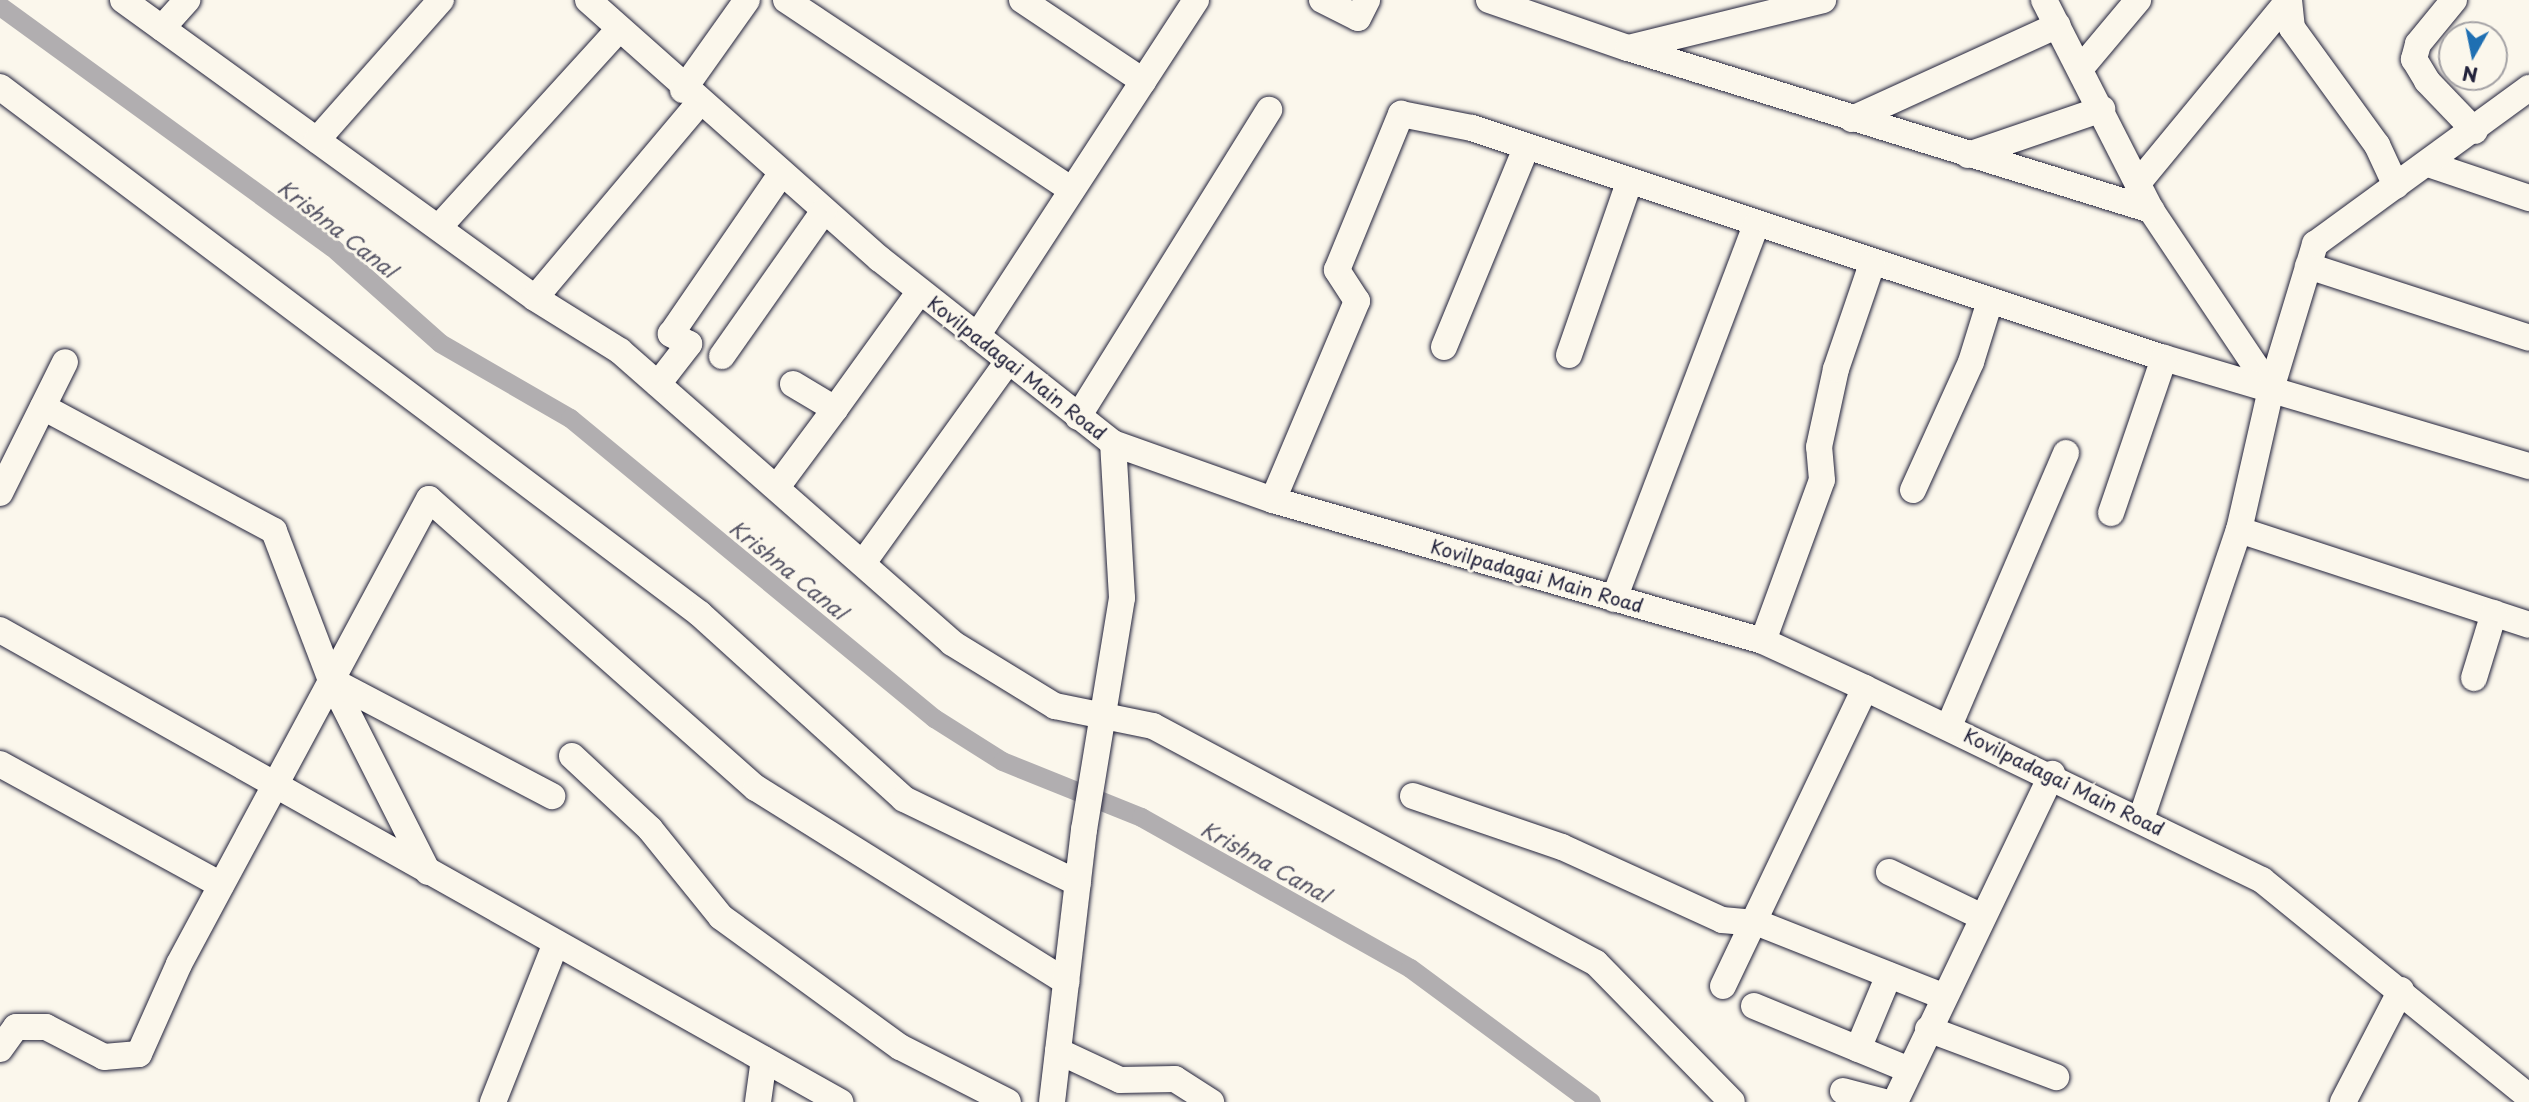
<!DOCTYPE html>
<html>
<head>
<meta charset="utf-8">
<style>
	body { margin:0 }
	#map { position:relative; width:2529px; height:1102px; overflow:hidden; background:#fbf7ec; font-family:"Playpen Sans",sans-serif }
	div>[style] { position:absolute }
	.canal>* { height:19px; margin:-9.5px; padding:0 9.5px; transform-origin:9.5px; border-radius:9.5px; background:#b1aeb0 }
	.roads { filter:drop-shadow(0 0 2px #22223b) drop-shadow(0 0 2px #22223b) }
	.minor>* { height:26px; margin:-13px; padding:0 13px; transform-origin:13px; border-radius:13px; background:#fbf7ec }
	span { translate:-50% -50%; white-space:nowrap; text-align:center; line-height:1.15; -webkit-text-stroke:6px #fbf7ec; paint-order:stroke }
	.street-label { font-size:19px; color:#22223b }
	.water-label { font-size:21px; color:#545364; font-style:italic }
	.north { position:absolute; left:2438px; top:21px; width:70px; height:70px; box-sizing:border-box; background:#fbf7ec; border:2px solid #a4a2a5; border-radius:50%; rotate:189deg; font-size:19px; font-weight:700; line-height:28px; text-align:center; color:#22223b }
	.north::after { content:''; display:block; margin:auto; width:24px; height:32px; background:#1f6fb2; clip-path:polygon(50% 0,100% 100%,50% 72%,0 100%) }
</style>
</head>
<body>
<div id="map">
	<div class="canal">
		<i style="left:0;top:6px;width:410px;rotate:36deg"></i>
		<i style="left:332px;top:247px;width:144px;rotate:41.6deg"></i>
		<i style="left:440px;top:343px;width:150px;rotate:30deg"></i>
		<i style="left:570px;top:418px;width:472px;rotate:39.5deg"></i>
		<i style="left:934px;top:718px;width:80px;rotate:32.3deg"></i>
		<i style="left:1002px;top:761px;width:150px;rotate:21.9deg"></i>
		<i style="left:1141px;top:817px;width:308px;rotate:29.3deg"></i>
		<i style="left:1410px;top:968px;width:225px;rotate:36.5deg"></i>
	</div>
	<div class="roads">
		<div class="minor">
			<i style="left:123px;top:0;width:508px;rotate:35.88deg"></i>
			<i style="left:535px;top:298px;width:100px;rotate:31.9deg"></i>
			<i style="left:620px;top:351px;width:442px;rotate:41.3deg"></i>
			<i style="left:952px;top:643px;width:121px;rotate:31.5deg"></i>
			<i style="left:1055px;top:706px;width:100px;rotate:11.5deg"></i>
			<i style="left:1153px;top:726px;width:502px;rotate:28.15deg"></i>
			<i style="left:1596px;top:963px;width:194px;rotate:45.6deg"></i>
			<i style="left:588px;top:0;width:390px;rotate:41.6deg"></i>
			<i style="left:880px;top:259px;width:297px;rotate:38.3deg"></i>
			<i style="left:1113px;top:443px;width:170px;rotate:19.6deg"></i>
			<i style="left:1273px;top:500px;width:510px;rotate:16.05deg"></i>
			<i style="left:1763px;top:641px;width:112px;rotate:24.7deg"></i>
			<i style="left:1865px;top:688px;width:441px;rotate:25.8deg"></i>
			<i style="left:2262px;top:880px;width:344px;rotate:39.1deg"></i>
			<i style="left:786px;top:0;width:343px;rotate:33.6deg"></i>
			<i style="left:1022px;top:0;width:146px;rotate:33.8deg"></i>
			<i style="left:1322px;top:0;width:40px;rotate:26.6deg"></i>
			<i style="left:1358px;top:18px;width:20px;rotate:-63deg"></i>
			<i style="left:1489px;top:0;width:147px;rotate:19.1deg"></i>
			<i style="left:1628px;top:48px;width:201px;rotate:-13.8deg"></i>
			<i style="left:2044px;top:0;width:236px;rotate:63deg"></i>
			<i style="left:2151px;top:210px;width:216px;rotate:56.2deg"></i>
			<i style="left:2289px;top:0;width:28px;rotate:84deg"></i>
			<i style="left:2292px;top:28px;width:145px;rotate:54deg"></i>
			<i style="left:2377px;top:145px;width:45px;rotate:65.1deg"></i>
			<i style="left:2454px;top:0;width:57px;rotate:129.3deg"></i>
			<i style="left:2418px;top:44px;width:16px;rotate:105deg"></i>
			<i style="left:2414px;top:59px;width:26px;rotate:59deg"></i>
			<i style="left:2427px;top:81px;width:69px;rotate:46.2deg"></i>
			<i style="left:162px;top:28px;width:38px;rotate:-48deg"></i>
			<i style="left:1628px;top:48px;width:548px;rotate:17.21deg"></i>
			<i style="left:2081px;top:68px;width:89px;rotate:-50deg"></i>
			<i style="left:0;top:87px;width:876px;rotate:36.97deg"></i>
			<i style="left:700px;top:614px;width:275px;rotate:42.2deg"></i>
			<i style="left:904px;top:799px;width:193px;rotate:25.8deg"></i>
			<i style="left:683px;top:90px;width:110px;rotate:-54.6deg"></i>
			<i style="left:1852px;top:119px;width:226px;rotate:-24.5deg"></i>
			<i style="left:317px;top:140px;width:187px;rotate:-48.5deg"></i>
			<i style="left:1968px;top:155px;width:142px;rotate:-18.9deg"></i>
			<i style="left:2428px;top:164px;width:107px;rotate:18.6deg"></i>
			<i style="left:2138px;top:183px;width:237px;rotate:-50.5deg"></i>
			<i style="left:439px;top:227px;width:266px;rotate:-47.7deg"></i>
			<i style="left:2308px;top:266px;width:232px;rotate:18deg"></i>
			<i style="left:535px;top:298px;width:255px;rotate:-49.9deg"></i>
			<i style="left:977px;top:336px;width:401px;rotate:-56.9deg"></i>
			<i style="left:1444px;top:347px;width:215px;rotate:-67.6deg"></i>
			<i style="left:1569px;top:355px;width:182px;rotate:-70.8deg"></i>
			<i style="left:722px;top:356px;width:177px;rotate:-54.9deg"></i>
			<i style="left:658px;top:384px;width:51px;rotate:-52.2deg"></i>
			<i style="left:689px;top:344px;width:21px;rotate:-151deg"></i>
			<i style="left:671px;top:334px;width:194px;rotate:-55.5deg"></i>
			<i style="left:793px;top:384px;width:49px;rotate:30.8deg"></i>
			<i style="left:835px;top:409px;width:145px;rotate:-54.2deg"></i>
			<i style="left:43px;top:407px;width:262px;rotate:28.2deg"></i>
			<i style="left:274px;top:531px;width:160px;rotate:69.1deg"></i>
			<i style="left:331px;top:680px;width:215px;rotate:63.2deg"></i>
			<i style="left:1078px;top:417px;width:362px;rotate:-58.1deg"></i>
			<i style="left:777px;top:487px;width:97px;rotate:-53.4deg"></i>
			<i style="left:1913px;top:490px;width:141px;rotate:-65.6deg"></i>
			<i style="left:1971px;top:362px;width:64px;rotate:-72.7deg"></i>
			<i style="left:0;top:493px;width:146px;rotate:-63.6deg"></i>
			<i style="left:1273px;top:500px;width:216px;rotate:-67.1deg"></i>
			<i style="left:1357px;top:301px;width:37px;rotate:-123deg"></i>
			<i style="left:1337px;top:270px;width:169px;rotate:-67.7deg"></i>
			<i style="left:1401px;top:114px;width:72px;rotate:11.2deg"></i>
			<i style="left:1472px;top:128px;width:729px;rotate:18.39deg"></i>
			<i style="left:2164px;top:358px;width:381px;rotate:16.5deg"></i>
			<i style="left:2111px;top:513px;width:164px;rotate:-71.1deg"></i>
			<i style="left:2239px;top:530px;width:305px;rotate:18.1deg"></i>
			<i style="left:863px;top:563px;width:249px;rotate:-54.3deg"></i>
			<i style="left:1614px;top:599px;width:400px;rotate:-69.2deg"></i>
			<i style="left:0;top:630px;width:964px;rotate:29.33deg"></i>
			<i style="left:1763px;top:641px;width:171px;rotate:-69.9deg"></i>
			<i style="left:1822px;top:480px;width:33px;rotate:-95deg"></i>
			<i style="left:1819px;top:447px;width:80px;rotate:-77.7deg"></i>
			<i style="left:1836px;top:369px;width:111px;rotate:-71.1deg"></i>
			<i style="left:2474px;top:678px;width:68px;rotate:-72.9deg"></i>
			<i style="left:331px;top:680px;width:250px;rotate:27.7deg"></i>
			<i style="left:1949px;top:726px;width:297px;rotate:-66.8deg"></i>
			<i style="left:572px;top:756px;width:107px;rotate:43.1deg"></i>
			<i style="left:650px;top:829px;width:113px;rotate:51.1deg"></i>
			<i style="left:721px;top:917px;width:221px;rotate:36deg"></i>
			<i style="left:900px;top:1047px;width:121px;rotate:27deg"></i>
			<i style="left:0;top:764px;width:252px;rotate:28.7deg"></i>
			<i style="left:1413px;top:796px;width:157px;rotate:18.9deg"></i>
			<i style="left:1562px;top:847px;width:176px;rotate:24.5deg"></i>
			<i style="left:1722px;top:920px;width:36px;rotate:5deg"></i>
			<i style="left:1758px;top:923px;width:198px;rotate:21.6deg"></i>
			<i style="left:2141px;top:819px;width:305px;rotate:-71.3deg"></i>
			<i style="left:2239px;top:530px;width:145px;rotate:-77.2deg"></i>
			<i style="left:2271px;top:389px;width:152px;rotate:-73.1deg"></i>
			<i style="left:2315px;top:244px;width:265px;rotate:-36.1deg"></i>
			<i style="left:1889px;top:872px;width:103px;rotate:25.8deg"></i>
			<i style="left:1723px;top:986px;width:330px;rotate:-64.5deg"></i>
			<i style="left:1754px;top:1006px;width:168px;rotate:22.4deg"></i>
			<i style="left:1928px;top:1029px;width:137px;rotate:20.6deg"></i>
			<i style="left:0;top:1049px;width:27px;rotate:-54deg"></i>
			<i style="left:16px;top:1027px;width:30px"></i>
			<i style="left:46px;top:1027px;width:65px;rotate:27.3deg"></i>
			<i style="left:104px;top:1057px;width:35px;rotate:-5deg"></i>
			<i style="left:139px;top:1054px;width:98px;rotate:-66deg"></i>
			<i style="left:179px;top:964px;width:528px;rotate:-61.74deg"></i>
			<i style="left:429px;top:499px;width:436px;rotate:41.5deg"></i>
			<i style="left:756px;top:788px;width:366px;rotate:32deg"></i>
			<i style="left:1858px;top:1049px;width:80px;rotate:-67.3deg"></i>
			<i style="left:1058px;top:1051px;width:68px;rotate:25.1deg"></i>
			<i style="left:1120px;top:1080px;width:55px;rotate:-1deg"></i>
			<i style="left:1175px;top:1079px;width:43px;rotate:32.6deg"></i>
			<i style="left:1843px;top:1091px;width:42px;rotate:15deg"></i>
			<i style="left:493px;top:1102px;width:171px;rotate:-68.4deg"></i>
			<i style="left:758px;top:1102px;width:43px;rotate:-82.1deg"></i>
			<i style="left:1052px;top:1102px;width:274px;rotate:-83.3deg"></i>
			<i style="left:1084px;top:830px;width:235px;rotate:-80.7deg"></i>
			<i style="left:1122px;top:598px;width:155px;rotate:-93.3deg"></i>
			<i style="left:1895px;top:1102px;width:364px;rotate:-64.4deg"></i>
			<i style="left:2343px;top:1102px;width:126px;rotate:-62.6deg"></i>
		</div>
	</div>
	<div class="street-label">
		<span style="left:1017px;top:368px;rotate:38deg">Kovilpadagai Main Road</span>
		<span style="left:1537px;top:576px;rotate:16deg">Kovilpadagai Main Road</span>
		<span style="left:2064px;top:782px;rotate:26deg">Kovilpadagai Main Road</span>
	</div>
	<div class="water-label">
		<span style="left:338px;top:228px;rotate:38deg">Krishna Canal</span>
		<span style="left:789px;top:569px;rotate:39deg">Krishna Canal</span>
		<span style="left:1266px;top:861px;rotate:29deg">Krishna Canal</span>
	</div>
	<div class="north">N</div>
</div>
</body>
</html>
